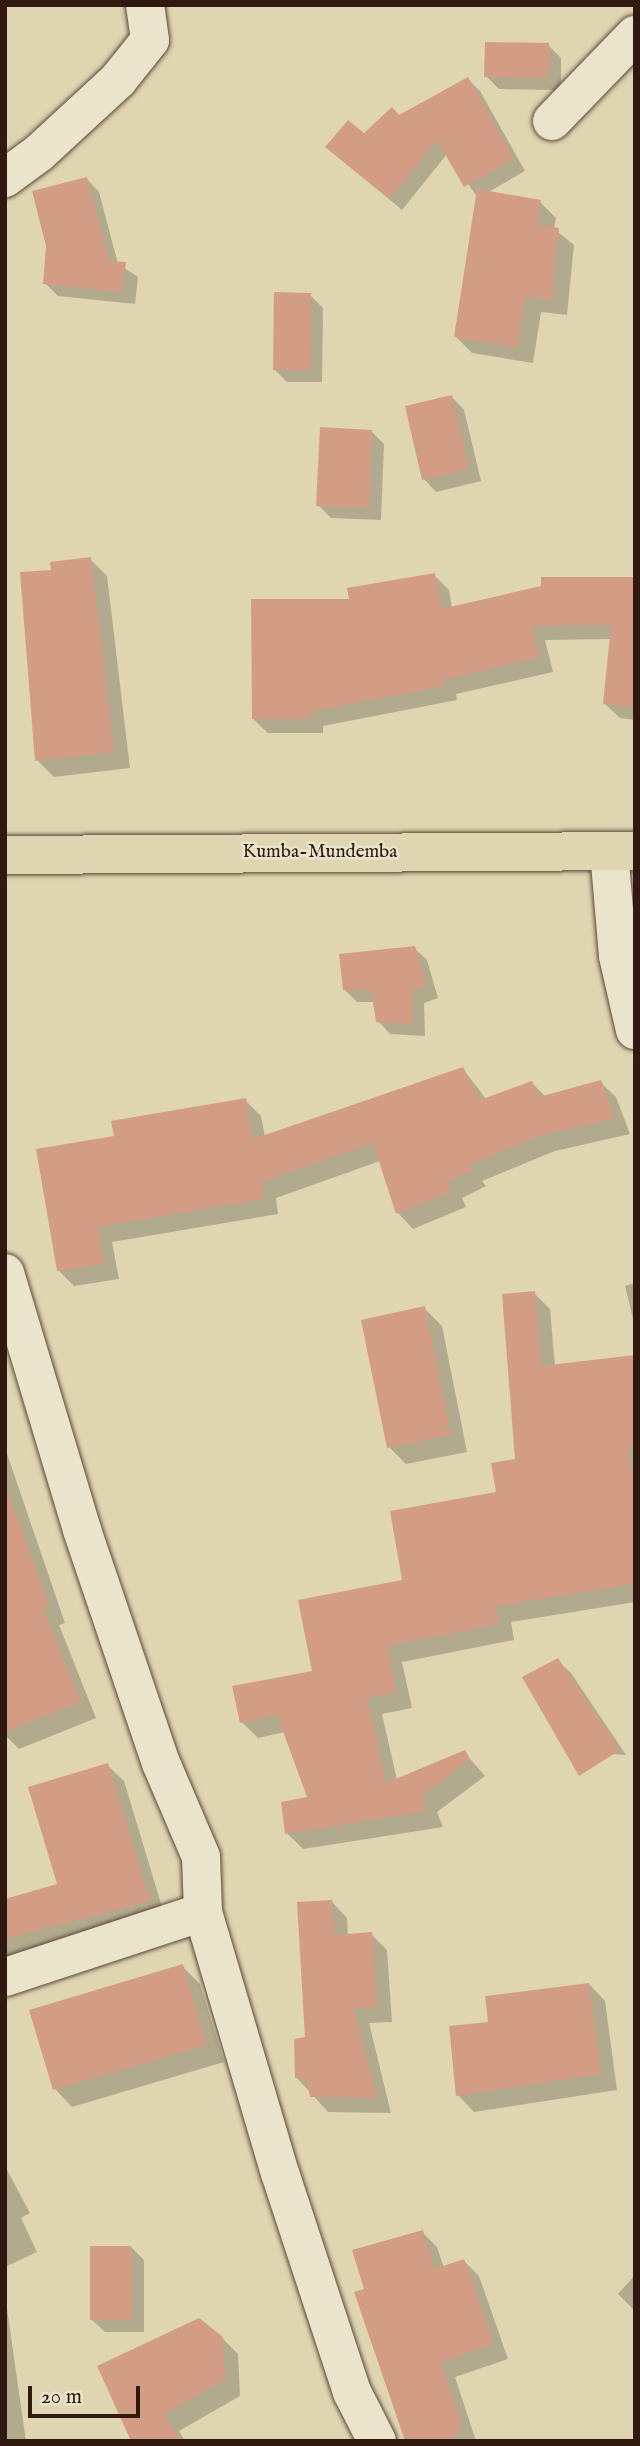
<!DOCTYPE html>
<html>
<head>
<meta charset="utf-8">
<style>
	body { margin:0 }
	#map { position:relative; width:640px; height:2446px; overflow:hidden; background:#dfd5b1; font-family:"IM FELL English",serif }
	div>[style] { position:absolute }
	.shadow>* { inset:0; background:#0003 }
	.building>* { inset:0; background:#d39d85 }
	.roads { filter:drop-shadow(0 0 2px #5c4938) drop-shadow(0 0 2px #5c4938) }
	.street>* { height:38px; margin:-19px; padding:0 19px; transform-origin:19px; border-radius:19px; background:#eae4cc }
	.highway>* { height:38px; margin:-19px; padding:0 19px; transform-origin:19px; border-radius:19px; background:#dfd5b1 }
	span { translate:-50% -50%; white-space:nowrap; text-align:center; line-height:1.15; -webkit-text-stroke:5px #eae4cc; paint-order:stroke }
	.street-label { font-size:19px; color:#301a0f }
	.frame { position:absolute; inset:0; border:7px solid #301a0f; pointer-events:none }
	.scale { position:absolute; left:28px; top:2386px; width:112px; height:32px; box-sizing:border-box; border:4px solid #301a0f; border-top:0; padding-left:9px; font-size:21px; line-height:24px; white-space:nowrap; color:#301a0f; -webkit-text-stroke:5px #eae4cc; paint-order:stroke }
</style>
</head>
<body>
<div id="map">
	<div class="shadow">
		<i style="clip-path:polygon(548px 45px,561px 58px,561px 90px,499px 89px,486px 76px)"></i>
		<i style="clip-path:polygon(468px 79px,480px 91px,525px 171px,487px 193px,540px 202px,556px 218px,554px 229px,574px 245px,567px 315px,541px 312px,533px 363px,472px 353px,456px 337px,478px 198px,447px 154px,402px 210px,328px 147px,364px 135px)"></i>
		<i style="clip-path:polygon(87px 179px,99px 192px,118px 264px,138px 277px,135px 304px,58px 296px,45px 283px,48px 246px)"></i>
		<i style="clip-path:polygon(310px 295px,323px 308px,322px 382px,287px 382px,274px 369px)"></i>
		<i style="clip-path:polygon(452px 397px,464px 410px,481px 481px,436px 492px,424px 479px)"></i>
		<i style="clip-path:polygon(372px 432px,384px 444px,381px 520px,331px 518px,318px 505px)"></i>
		<i style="clip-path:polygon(90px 559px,107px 576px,130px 768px,54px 777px,37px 760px,53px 572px)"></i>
		<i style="clip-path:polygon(434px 575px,449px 590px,452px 608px,635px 579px,635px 720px,620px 718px,605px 704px,611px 639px,545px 640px,553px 672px,456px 694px,457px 700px,323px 726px,323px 733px,268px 733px,253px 719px,351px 601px)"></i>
		<i style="clip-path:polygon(414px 948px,427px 960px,438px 998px,424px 1003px,425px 1036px,390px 1034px,378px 1021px,375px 1002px,357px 1002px,344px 989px)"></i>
		<i style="clip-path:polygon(463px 1069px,486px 1099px,532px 1083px,546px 1097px,600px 1082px,616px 1097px,630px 1134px,555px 1151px,482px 1181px,486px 1186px,462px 1198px,466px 1207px,413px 1229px,398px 1213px,380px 1161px,276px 1198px,278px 1214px,112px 1242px,119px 1279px,74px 1286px,58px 1270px,116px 1137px,245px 1100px,261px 1116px,265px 1137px)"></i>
		<i style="clip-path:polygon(635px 1283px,635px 1327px,625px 1286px)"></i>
		<i style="clip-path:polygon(534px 1293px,550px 1309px,555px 1366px,635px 1357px,635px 1602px,511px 1622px,514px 1640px,402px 1662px,412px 1708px,382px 1714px,397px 1780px,464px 1752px,485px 1776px,437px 1812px,443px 1827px,303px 1849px,287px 1833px,309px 1799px,285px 1732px,258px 1738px,242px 1722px,314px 1672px,498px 1494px,517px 1461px)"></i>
		<i style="clip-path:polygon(424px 1308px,442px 1326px,467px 1452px,406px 1464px,389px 1447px)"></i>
		<i style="clip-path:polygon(5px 1448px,65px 1623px,59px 1625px,96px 1718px,19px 1749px,5px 1735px)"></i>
		<i style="clip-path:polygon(558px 1661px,571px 1673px,626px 1755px,570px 1751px)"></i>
		<i style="clip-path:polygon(107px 1765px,124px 1781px,165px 1917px,5px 1960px,5px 1901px,60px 1885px)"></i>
		<i style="clip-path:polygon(332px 1902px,347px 1918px,348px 1936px,371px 1934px,387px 1950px,392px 2022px,369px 2023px,391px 2113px,328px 2112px,297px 2078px)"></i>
		<i style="clip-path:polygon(182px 1966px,200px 1984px,224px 2062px,72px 2107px,55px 2089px)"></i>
		<i style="clip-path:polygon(589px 1984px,605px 2001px,617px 2090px,474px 2112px,458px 2095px,490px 2024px)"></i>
		<i style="clip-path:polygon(5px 2166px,30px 2213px,21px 2218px,37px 2252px,5px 2267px)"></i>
		<i style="clip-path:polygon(422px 2232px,437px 2247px,444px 2268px,464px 2261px,479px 2276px,508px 2359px,455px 2377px,476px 2441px,407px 2441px,356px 2293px,366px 2290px)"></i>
		<i style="clip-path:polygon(131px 2247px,144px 2260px,144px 2332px,105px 2332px,92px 2320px)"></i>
		<i style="clip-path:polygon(635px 2275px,635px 2311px,618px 2294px)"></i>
		<i style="clip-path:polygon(5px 2295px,26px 2441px,5px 2441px)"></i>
		<i style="clip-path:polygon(222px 2338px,238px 2354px,240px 2396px,179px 2431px,185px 2441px,133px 2441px)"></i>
	</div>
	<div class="building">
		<i style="clip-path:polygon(485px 42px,549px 43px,548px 78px,484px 77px)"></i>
		<i style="clip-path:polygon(468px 77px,514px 159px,464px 187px,437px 140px,389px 199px,325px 147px,348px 120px,364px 133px,392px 107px,399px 115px)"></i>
		<i style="clip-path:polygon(87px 177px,109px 261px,126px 262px,122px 292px,43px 284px,46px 246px,32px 191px)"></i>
		<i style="clip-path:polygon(477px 189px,541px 200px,537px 225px,559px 228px,552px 300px,525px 297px,517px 348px,454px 337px)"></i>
		<i style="clip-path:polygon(274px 292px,311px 293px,310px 370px,273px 370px)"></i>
		<i style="clip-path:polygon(452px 395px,469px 469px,422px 480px,405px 406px)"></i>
		<i style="clip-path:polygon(320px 427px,372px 430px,369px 508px,316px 506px)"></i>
		<i style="clip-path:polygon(91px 557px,114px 752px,35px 761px,20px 572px,51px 570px,50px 562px)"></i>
		<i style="clip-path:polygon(435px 573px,441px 609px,541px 586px,541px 577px,635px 577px,635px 707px,603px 704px,611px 625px,532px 626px,539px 657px,443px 680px,444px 686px,309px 712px,310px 719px,252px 719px,251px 599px,349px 599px,347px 588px)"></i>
		<i style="clip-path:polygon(415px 946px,426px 985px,412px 991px,413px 1024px,376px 1022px,371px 990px,343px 990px,339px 954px)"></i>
		<i style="clip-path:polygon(463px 1067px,480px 1100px,532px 1081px,539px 1097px,601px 1080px,615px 1118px,539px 1136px,468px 1165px,473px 1170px,447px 1182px,451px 1192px,396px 1214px,373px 1143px,261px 1182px,264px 1199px,98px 1227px,104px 1264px,57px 1271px,36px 1149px,114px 1136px,111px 1121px,246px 1098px,253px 1139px)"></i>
		<i style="clip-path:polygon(535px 1291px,541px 1366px,635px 1355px,635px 1447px,628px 1448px,635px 1488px,635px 1584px,496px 1606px,499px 1624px,387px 1646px,396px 1692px,367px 1698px,386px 1783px,465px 1750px,470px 1759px,422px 1796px,428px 1811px,285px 1834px,281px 1802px,307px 1797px,277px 1715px,240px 1723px,232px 1686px,312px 1671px,298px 1600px,402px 1580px,390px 1511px,496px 1492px,491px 1463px,515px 1459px,502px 1294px)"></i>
		<i style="clip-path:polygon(425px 1306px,451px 1435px,387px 1448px,361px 1320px)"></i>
		<i style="clip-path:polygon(9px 1495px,49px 1606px,43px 1609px,81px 1702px,5px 1732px,5px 1496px)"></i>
		<i style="clip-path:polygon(558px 1658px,620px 1750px,579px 1776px,522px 1677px)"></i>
		<i style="clip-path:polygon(108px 1763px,150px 1901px,5px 1939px,5px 1899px,57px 1884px,28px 1787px)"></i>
		<i style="clip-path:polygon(332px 1900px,335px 1935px,372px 1932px,377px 2007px,354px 2008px,377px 2098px,310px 2097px,307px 2079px,295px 2078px,294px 2039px,305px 2037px,297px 1902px)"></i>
		<i style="clip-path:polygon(183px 1964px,207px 2045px,53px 2090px,29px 2010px)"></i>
		<i style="clip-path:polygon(589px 1983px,601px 2074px,456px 2096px,449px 2026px,488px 2022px,485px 1996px)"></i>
		<i style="clip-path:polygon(423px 2230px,434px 2269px,464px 2259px,494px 2344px,441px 2362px,462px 2428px,448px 2441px,405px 2441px,354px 2292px,364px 2289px,352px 2250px)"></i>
		<i style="clip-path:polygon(90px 2246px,131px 2246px,132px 2320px,90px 2320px)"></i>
		<i style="clip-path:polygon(199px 2318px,223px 2337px,225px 2380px,164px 2414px,181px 2441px,131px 2441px,97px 2366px)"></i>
	</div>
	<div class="roads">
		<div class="street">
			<i style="left:552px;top:121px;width:120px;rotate:-46deg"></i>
			<i style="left:5px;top:178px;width:42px;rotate:-36.3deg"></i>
			<i style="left:39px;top:153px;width:108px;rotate:-42.7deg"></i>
			<i style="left:118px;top:80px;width:51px;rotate:-51.3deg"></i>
			<i style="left:150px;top:40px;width:35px;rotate:-98deg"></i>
			<i style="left:609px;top:851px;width:105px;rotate:85.1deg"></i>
			<i style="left:618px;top:956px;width:76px;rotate:77.1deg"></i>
			<i style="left:5px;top:1273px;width:268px;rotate:73.3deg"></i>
			<i style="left:82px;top:1530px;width:246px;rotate:71.3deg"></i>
			<i style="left:161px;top:1763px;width:102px;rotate:66.9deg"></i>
			<i style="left:201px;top:1857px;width:55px;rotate:87.9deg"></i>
			<i style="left:203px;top:1912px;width:208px;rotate:161.8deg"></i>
			<i style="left:203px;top:1912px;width:272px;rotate:73.6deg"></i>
			<i style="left:280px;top:2173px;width:231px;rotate:71.8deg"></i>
			<i style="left:352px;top:2392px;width:55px;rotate:63deg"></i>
		</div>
		<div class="highway">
			<i style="left:5px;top:855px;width:630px;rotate:-0.36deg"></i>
		</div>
	</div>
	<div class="street-label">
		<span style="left:320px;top:853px">Kumba-Mundemba</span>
	</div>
	<div class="frame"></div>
	<div class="scale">20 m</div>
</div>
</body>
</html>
